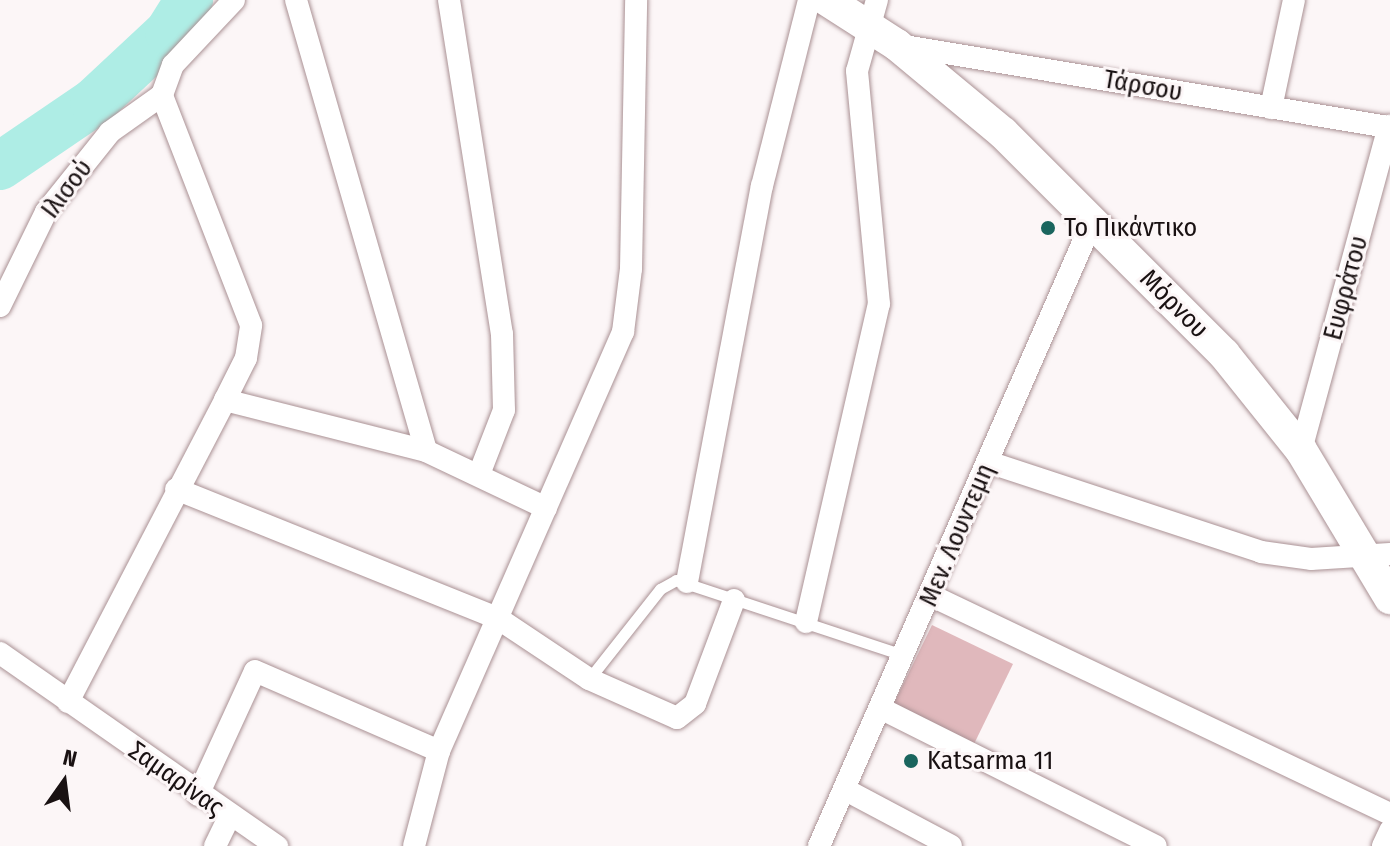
<!DOCTYPE html>
<html>
<head>
<meta charset="utf-8">
<style>
	body { margin:0 }
	#map { position:relative; width:1390px; height:846px; overflow:hidden; background:#fcf6f7; font-family:"Fira Sans Condensed",sans-serif }
	div>[style] { position:absolute }
	.green>* { inset:0; background:#e0b8bc }
	.river>* { height:48px; margin:-24px; padding:0 24px; transform-origin:24px; border-radius:24px; background:#aeede5 }
	.roads { filter:drop-shadow(0 0 2px #aa9194) drop-shadow(0 0 2px #aa9194) }
	.lane>* { height:11px; margin:-5.5px; padding:0 5.5px; transform-origin:5.5px; border-radius:5.5px; background:#fff }
	.street>* { height:22px; margin:-11px; padding:0 11px; transform-origin:11px; border-radius:11px; background:#fff }
	.secondary>* { height:32px; margin:-16px; padding:0 16px; transform-origin:16px; border-radius:16px; background:#fff }
	.dots>* { width:22px; height:22px; translate:-50% -50%; box-sizing:border-box; border:4px solid #fcf6f7; border-radius:50% }
	span { translate:-50% -50%; white-space:nowrap; text-align:center; line-height:1.15; -webkit-text-stroke:6px #fcf6f7; paint-order:stroke }
	.street-label { font-size:26px; color:#191112 }
	.poi-label { font-size:26px; color:#191112 }
	.left { translate:0 -50%; text-align:left }
	.north { position:absolute; left:24px; top:742px; width:80px; height:80px; -webkit-text-stroke:6px #fcf6f7; paint-order:stroke; rotate:14deg; font-size:22px; font-weight:700; line-height:32px; text-align:center; color:#191112 }
	.north::after { content:''; display:block; margin:auto; width:28px; height:36px; background:#191112; clip-path:polygon(50% 0,100% 100%,50% 72%,0 100%) }
</style>
</head>
<body>
<div id="map">
	<div class="green">
		<i style="clip-path:polygon(932px 625px,1013px 664px,974px 744px,893px 705px)"></i>
	</div>
	<div class="river">
		<i style="left:0;top:166px;width:114px;rotate:-34.2deg"></i>
		<i style="left:94px;top:102px;width:103px;rotate:-43deg"></i>
		<i style="left:169px;top:32px;width:38px;rotate:-58deg"></i>
	</div>
	<div class="roads">
		<div class="lane">
			<i style="left:589px;top:679px;width:115px;rotate:-51.7deg"></i>
			<i style="left:660px;top:589px;width:18px;rotate:-29deg"></i>
			<i style="left:676px;top:580px;width:239px;rotate:18.3deg"></i>
		</div>
		<div class="street">
			<i style="left:296px;top:0;width:469px;rotate:73.9deg"></i>
			<i style="left:449px;top:0;width:338px;rotate:81deg"></i>
			<i style="left:502px;top:334px;width:76px;rotate:88.5deg"></i>
			<i style="left:504px;top:410px;width:66px;rotate:111.2deg"></i>
			<i style="left:898px;top:45px;width:499px;rotate:9.5deg"></i>
			<i style="left:162px;top:95px;width:32px;rotate:-70deg"></i>
			<i style="left:173px;top:65px;width:89px;rotate:-46.8deg"></i>
			<i style="left:1271px;top:108px;width:110px;rotate:-78deg"></i>
			<i style="left:0;top:306px;width:105px;rotate:-63.9deg"></i>
			<i style="left:46px;top:212px;width:102px;rotate:-51.3deg"></i>
			<i style="left:110px;top:132px;width:64px;rotate:-35.4deg"></i>
			<i style="left:225px;top:400px;width:207px;rotate:14.2deg"></i>
			<i style="left:426px;top:451px;width:133px;rotate:25.4deg"></i>
			<i style="left:1301px;top:450px;width:336px;rotate:-74.8deg"></i>
			<i style="left:988px;top:462px;width:287px;rotate:18.2deg"></i>
			<i style="left:1261px;top:552px;width:50px;rotate:8deg"></i>
			<i style="left:1311px;top:559px;width:79px;rotate:-3.6deg"></i>
			<i style="left:176px;top:489px;width:348px;rotate:21.9deg"></i>
			<i style="left:499px;top:619px;width:108px;rotate:33.7deg"></i>
			<i style="left:589px;top:679px;width:96px;rotate:23.9deg"></i>
			<i style="left:677px;top:718px;width:23px;rotate:-38deg"></i>
			<i style="left:695px;top:704px;width:111px;rotate:-69.4deg"></i>
			<i style="left:687px;top:582px;width:403px;rotate:-79.3deg"></i>
			<i style="left:762px;top:186px;width:192px;rotate:-75.8deg"></i>
			<i style="left:932px;top:596px;width:507px;rotate:25.45deg"></i>
			<i style="left:806px;top:622px;width:326px;rotate:-77.1deg"></i>
			<i style="left:879px;top:304px;width:234px;rotate:-95.4deg"></i>
			<i style="left:857px;top:71px;width:74px;rotate:-74.3deg"></i>
			<i style="left:0;top:653px;width:338px;rotate:34.9deg"></i>
			<i style="left:68px;top:702px;width:340px;rotate:-62.5deg"></i>
			<i style="left:225px;top:400px;width:47px;rotate:-63.4deg"></i>
			<i style="left:246px;top:358px;width:33px;rotate:-81deg"></i>
			<i style="left:251px;top:325px;width:247px;rotate:-111.2deg"></i>
			<i style="left:882px;top:709px;width:306px;rotate:26.6deg"></i>
			<i style="left:844px;top:789px;width:121px;rotate:28deg"></i>
			<i style="left:198px;top:795px;width:136px;rotate:-65.3deg"></i>
			<i style="left:255px;top:671px;width:201px;rotate:23.5deg"></i>
			<i style="left:215px;top:846px;width:32px;rotate:-64deg"></i>
			<i style="left:414px;top:846px;width:98px;rotate:-75.3deg"></i>
			<i style="left:439px;top:751px;width:458px;rotate:-66.3deg"></i>
			<i style="left:623px;top:332px;width:64px;rotate:-82.8deg"></i>
			<i style="left:631px;top:269px;width:269px;rotate:-88.9deg"></i>
			<i style="left:819px;top:846px;width:681px;rotate:-66.37deg"></i>
			<i style="left:1383px;top:846px;width:17px;rotate:-65deg"></i>
		</div>
		<div class="secondary">
			<i style="left:827px;top:0;width:83px;rotate:32.7deg"></i>
			<i style="left:897px;top:45px;width:138px;rotate:39.7deg"></i>
			<i style="left:1003px;top:133px;width:313px;rotate:45deg"></i>
			<i style="left:1224px;top:354px;width:123px;rotate:51.3deg"></i>
			<i style="left:1301px;top:450px;width:173px;rotate:59deg"></i>
		</div>
	</div>
	<div class="dots">
		<i style="left:1048px;top:228px;background:#1a655e"></i>
		<i style="left:911px;top:761px;background:#1a655e"></i>
	</div>
	<div class="street-label">
		<span style="left:1143px;top:86px;rotate:10deg">Τάρσου</span>
		<span style="left:67px;top:189px;rotate:-53deg">Ιλισού</span>
		<span style="left:1346px;top:288px;rotate:-75deg">Ευφράτου</span>
		<span style="left:1174px;top:304px;rotate:45deg">Μόρνου</span>
		<span style="left:957px;top:535px;rotate:-67deg">Μεν. Λουντεμη</span>
		<span style="left:176px;top:779px;rotate:35deg">Σαμαρίνας</span>
	</div>
	<div class="poi-label">
		<span class="left" style="left:1064px;top:228px">Το Πικάντικο</span>
		<span class="left" style="left:927px;top:761px">Katsarma 11</span>
	</div>
	<div class="north">N</div>
</div>
</body>
</html>
